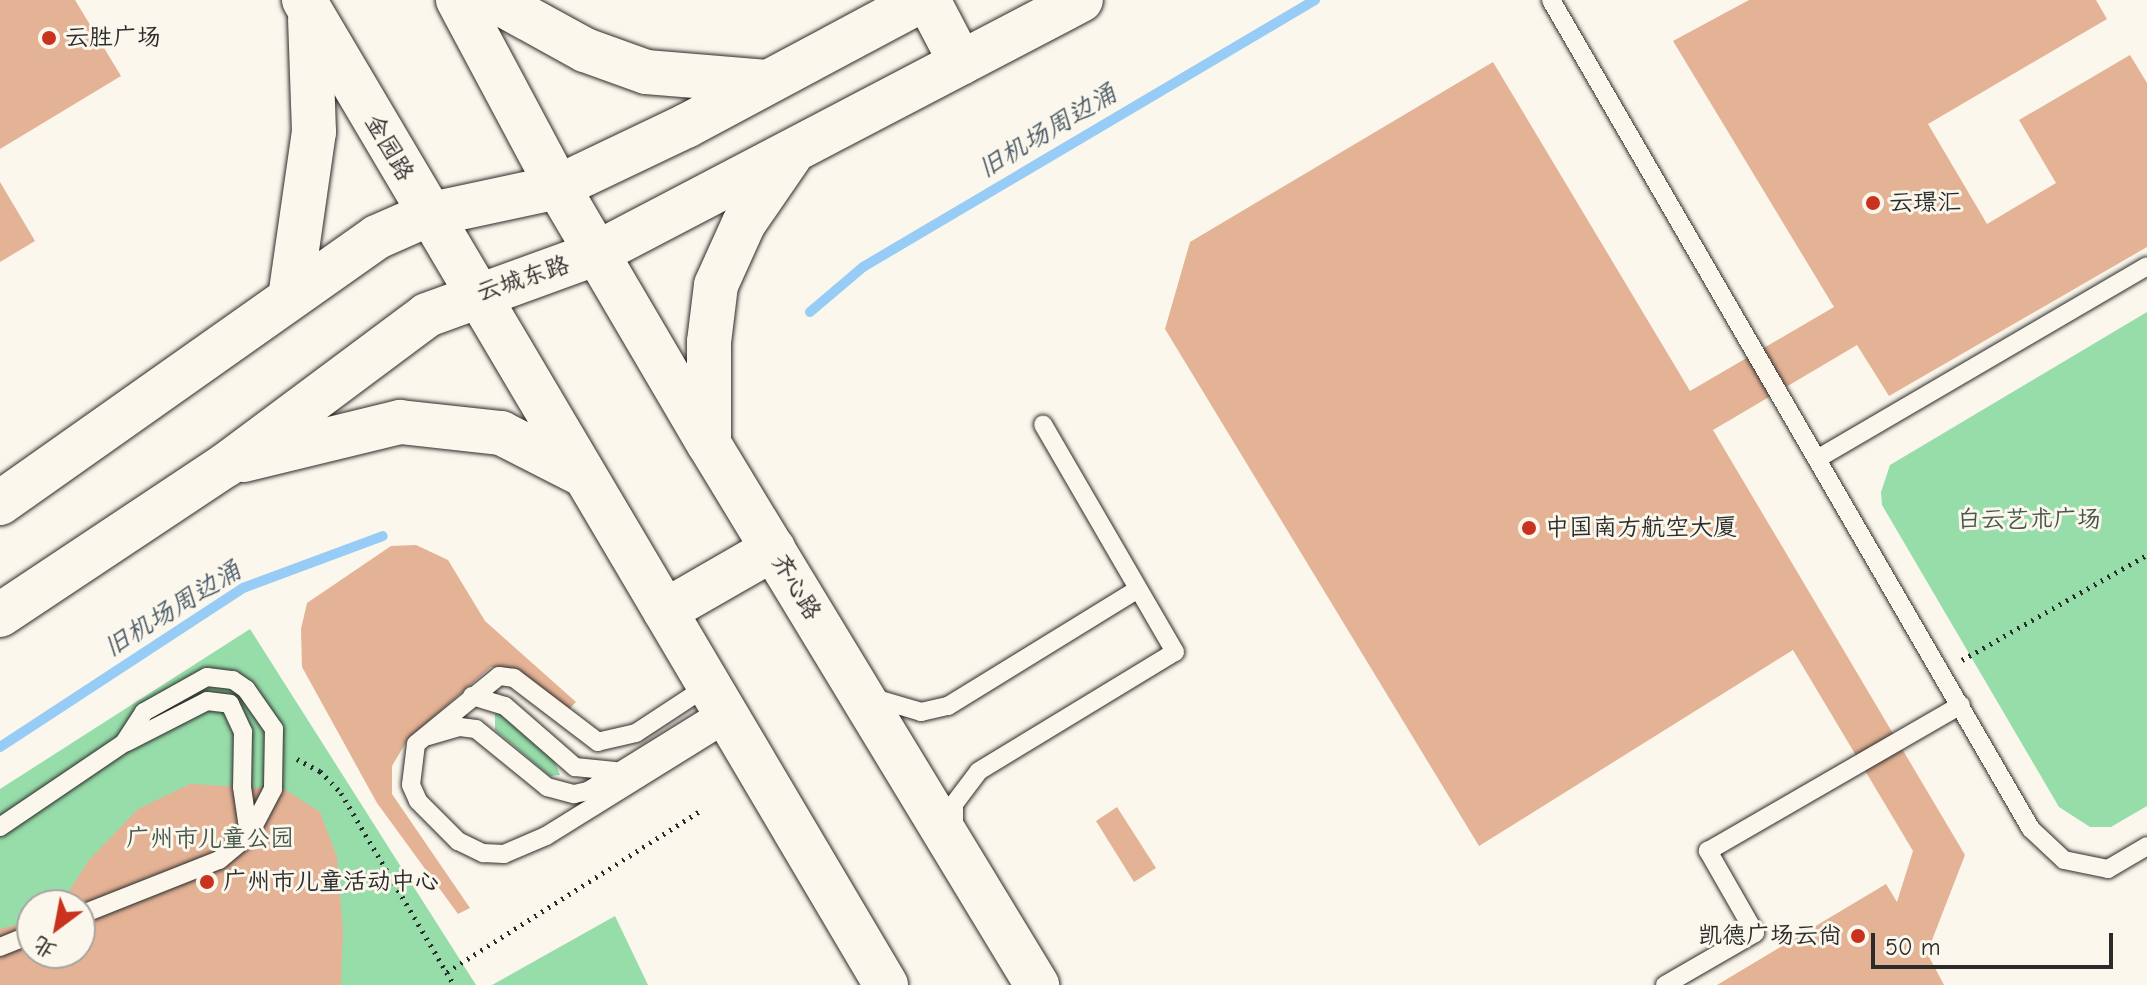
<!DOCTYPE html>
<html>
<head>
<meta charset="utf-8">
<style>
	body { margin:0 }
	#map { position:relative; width:2147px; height:985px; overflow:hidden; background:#fbf7ec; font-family:"Comic Neue","LXGW WenKai TC",sans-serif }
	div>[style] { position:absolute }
	.green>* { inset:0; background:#97ddaa }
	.stream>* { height:10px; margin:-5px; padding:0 5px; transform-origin:5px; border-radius:5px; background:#96ccf5 }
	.building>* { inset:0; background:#e4b295 }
	.path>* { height:5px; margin-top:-2.5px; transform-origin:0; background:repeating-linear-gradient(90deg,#2b2b2b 0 2px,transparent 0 8px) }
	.roads { filter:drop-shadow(0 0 2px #2b2b2b) drop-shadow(0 0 2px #2b2b2b) }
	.service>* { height:18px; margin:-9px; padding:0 9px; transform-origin:9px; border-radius:9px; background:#fbf7ec }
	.tertiary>* { height:44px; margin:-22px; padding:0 22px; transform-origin:22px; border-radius:22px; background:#fbf7ec }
	.secondary>* { height:44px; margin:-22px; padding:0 22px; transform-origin:22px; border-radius:22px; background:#fbf7ec }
	.dots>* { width:22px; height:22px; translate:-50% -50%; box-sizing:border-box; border:4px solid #fbf7ec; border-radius:50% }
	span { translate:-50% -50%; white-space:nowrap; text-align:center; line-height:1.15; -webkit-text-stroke:6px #fbf7ec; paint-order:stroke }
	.poi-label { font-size:24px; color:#2b2b2b }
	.left { translate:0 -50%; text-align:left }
	.right { translate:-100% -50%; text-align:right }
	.street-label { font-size:24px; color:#2b2b2b }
	.park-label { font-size:24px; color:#46584b }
	.water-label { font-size:26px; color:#4b5b68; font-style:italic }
	.north { position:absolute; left:16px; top:889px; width:80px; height:80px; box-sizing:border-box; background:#fbf7ec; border:2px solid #a8a59f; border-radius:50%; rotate:212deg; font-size:22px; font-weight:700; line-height:32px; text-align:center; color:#2b2b2b }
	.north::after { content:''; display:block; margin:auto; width:28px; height:36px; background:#c8321e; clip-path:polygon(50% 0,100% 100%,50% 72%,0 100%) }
	.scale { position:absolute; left:1871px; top:933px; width:242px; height:36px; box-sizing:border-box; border:4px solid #2b2b2b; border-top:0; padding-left:10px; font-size:24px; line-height:28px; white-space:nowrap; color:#2b2b2b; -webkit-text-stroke:6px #fbf7ec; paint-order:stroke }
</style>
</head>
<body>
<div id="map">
	<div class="green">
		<i style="clip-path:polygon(2147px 312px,2147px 806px,2111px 827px,2090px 827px,2059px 807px,1882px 505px,1881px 492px,1890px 465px)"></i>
		<i style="clip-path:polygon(evenodd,250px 629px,476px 985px,0 985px,0 789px,250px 629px,32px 905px,80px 905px,80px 953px,32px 953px,32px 905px)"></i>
		<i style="clip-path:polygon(495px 710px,554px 760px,560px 775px,550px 776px,495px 730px)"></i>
		<i style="clip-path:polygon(615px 916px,648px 985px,492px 985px)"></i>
	</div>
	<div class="stream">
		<i style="left:810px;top:312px;width:70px;rotate:-40.3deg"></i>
		<i style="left:863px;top:267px;width:525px;rotate:-30.57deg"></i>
		<i style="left:0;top:747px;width:290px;rotate:-33.2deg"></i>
		<i style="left:243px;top:588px;width:149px;rotate:-20.4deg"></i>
	</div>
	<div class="building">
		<i style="clip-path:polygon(0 0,75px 0,121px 76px,0 149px)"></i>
		<i style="clip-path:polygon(1749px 0,2096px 0,2107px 19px,1928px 124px,1987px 224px,2056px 183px,2019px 120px,2130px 55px,2147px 83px,2147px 247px,1889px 396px,1857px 345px,1713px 430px,1965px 855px,1927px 953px,1944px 985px,1717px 985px,1886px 884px,1897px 902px,1913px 851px,1793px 650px,1479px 846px,1165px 329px,1190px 242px,1493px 62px,1690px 391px,1834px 307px,1673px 41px)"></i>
		<i style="clip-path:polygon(0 182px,35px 241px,0 262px)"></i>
		<i style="clip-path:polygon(416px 545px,448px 560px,485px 621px,576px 702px,566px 712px,516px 670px,491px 667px,408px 739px,392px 766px,392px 794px,470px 908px,458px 914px,377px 803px,302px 667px,301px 629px,307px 603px,391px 546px)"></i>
		<i style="clip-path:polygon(190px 784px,284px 789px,320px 812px,337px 857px,343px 930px,341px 985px,0 985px,0 929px,32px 921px,32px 953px,80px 953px,80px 905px,60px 905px,89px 860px,138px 809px)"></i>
		<i style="clip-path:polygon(1117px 807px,1156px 868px,1134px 882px,1096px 821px)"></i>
	</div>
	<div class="path">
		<i style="left:1962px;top:660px;width:213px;rotate:-29.6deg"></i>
		<i style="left:297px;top:759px;width:26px;rotate:28deg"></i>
		<i style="left:320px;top:771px;width:30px;rotate:46deg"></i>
		<i style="left:341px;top:793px;width:223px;rotate:59.5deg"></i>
		<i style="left:447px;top:972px;width:301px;rotate:-32.5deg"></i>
	</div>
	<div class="roads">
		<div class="service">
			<i style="left:1551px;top:0;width:958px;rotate:59.93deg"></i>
			<i style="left:2031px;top:829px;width:45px;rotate:43.2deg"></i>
			<i style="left:2064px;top:860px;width:45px;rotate:11.6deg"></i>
			<i style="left:2108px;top:869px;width:45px;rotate:-30.5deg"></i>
			<i style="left:1817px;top:459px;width:382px;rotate:-30.3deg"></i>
			<i style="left:709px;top:685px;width:87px;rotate:146.7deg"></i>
			<i style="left:636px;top:733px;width:39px;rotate:167deg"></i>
			<i style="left:598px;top:742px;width:106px;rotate:-142.7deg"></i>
			<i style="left:514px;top:678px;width:15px;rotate:-172deg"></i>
			<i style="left:499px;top:676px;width:107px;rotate:140.7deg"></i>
			<i style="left:416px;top:744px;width:41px;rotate:97deg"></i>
			<i style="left:411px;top:785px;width:17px;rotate:66deg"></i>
			<i style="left:418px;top:801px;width:57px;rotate:45deg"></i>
			<i style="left:458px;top:841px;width:28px;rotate:26deg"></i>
			<i style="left:483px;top:853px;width:21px;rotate:3deg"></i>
			<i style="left:504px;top:854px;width:46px;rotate:-23.2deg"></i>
			<i style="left:546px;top:836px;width:216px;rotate:-31.8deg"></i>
			<i style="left:472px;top:696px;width:34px;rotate:17deg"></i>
			<i style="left:505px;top:706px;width:93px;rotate:41.1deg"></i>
			<i style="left:575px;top:767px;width:40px;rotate:5.7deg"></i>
			<i style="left:874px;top:698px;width:49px;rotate:16.6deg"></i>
			<i style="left:921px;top:712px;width:28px;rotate:-13deg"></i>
			<i style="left:948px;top:706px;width:223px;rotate:-31.6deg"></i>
			<i style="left:428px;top:736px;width:33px;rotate:-16deg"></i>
			<i style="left:460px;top:727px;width:16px;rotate:7deg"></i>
			<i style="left:476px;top:729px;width:92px;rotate:39.2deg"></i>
			<i style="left:547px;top:787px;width:28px;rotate:15deg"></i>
			<i style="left:574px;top:794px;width:14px;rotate:-12deg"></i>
			<i style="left:588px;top:791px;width:158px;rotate:-31.8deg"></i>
			<i style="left:127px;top:742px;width:90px;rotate:-27.1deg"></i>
			<i style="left:207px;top:701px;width:23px;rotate:7deg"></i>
			<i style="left:230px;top:704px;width:31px;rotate:65deg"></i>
			<i style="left:243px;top:732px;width:55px;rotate:91deg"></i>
			<i style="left:242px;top:787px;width:49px;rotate:81.7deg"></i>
			<i style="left:0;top:827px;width:150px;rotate:-34.1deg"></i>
			<i style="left:124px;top:743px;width:37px;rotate:-57deg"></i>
			<i style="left:144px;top:712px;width:72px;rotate:-29.1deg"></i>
			<i style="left:207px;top:677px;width:26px;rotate:7deg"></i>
			<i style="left:233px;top:680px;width:16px;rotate:35deg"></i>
			<i style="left:246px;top:689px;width:49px;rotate:55deg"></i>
			<i style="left:274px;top:729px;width:60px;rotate:91deg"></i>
			<i style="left:273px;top:789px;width:52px;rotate:117.6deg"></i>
			<i style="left:249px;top:835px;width:39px;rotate:140deg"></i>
			<i style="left:219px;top:860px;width:149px;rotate:158.4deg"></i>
			<i style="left:954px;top:827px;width:23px;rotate:-90deg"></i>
			<i style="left:954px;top:804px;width:41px;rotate:-52.9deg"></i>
			<i style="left:979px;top:771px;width:229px;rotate:-31.3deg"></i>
			<i style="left:1175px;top:652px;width:263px;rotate:-120.1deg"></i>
			<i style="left:0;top:947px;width:35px;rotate:-22deg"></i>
			<i style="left:1665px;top:985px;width:104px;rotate:-30deg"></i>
			<i style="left:1755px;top:933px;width:95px;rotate:-119.8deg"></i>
			<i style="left:1708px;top:851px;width:292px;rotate:-30deg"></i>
		</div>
		<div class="tertiary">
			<i style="left:665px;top:611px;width:125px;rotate:-29.9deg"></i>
		</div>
		<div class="secondary">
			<i style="left:304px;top:0;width:1144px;rotate:59.42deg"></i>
			<i style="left:458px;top:0;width:212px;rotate:61.9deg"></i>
			<i style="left:558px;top:187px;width:298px;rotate:59.6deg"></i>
			<i style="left:709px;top:444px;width:633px;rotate:58.77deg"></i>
			<i style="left:494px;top:0;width:104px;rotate:28.8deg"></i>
			<i style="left:585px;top:50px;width:65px;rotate:19.8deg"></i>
			<i style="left:646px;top:72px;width:121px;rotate:4.7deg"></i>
			<i style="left:928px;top:0;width:71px;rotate:62.4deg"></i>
			<i style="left:290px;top:298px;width:168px;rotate:-81.8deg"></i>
			<i style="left:314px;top:132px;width:113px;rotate:-92deg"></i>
			<i style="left:709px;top:442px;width:100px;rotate:-90deg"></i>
			<i style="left:709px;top:342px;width:57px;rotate:-83deg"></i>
			<i style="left:716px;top:285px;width:68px;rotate:-65.7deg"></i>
			<i style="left:744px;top:223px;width:81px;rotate:-55.5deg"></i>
			<i style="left:244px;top:460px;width:161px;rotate:-13.7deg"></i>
			<i style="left:400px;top:422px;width:102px;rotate:6.2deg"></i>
			<i style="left:501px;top:433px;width:89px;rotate:26.9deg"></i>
			<i style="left:0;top:503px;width:461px;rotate:-35.2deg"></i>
			<i style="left:377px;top:237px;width:55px;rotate:-23.7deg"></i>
			<i style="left:427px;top:215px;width:134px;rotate:-12.1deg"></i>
			<i style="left:558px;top:187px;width:142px;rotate:-25.5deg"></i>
			<i style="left:686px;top:126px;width:268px;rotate:-28.1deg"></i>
			<i style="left:0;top:615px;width:271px;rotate:-33.6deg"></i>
			<i style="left:226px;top:465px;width:251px;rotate:-36.7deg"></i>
			<i style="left:427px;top:315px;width:181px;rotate:-20deg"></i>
			<i style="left:597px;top:253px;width:546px;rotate:-27.6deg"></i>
		</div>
	</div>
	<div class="dots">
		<i style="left:49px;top:38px;background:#c8321e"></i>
		<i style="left:1873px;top:203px;background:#c8321e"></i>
		<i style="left:1529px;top:528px;background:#c8321e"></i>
		<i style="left:207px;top:882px;background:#c8321e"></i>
		<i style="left:1858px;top:936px;background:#c8321e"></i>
	</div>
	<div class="poi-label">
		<span class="left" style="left:65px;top:38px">云胜广场</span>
		<span class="left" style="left:1889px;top:203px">云璟汇</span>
		<span class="left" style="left:1545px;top:528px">中国南方航空大厦</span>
		<span class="left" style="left:223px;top:882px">广州市儿童活动中心</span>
		<span class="right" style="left:1842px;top:936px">凯德广场云尚</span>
	</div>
	<div class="street-label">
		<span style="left:389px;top:148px;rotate:60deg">金园路</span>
		<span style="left:523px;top:279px;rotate:-18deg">云城东路</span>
		<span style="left:796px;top:587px;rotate:59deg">齐心路</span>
	</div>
	<div class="park-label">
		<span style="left:2029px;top:520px">白云艺术广场</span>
		<span style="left:210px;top:839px">广州市儿童公园</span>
	</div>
	<div class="water-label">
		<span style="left:1048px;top:132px;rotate:-31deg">旧机场周边涌</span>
		<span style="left:173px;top:610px;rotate:-32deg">旧机场周边涌</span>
	</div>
	<div class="north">北</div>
	<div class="scale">50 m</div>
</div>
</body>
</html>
